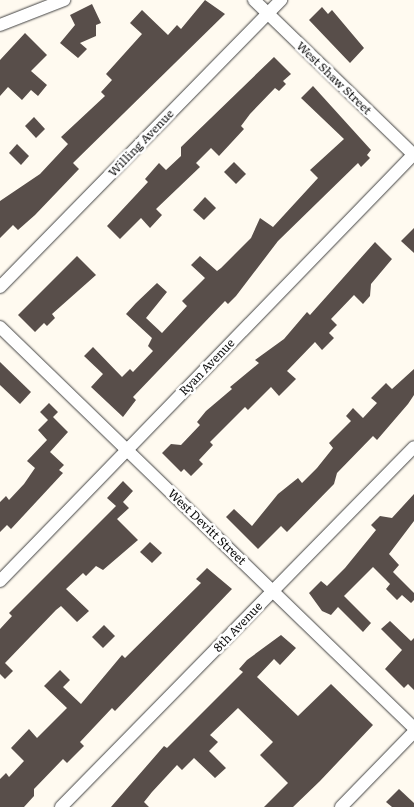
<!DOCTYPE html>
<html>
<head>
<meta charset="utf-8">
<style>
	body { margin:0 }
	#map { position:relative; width:414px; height:807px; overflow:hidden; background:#fffaf0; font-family:Literata,serif }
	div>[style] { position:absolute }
	.building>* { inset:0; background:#584e4a }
	.roads { filter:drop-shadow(0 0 1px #424242) drop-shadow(0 0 1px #424242) }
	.minor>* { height:12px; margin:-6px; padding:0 6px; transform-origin:6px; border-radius:6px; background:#fff }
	span { translate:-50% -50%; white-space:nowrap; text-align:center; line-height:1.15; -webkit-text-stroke:5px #fff; paint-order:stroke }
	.street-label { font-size:12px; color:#0f0f0f }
</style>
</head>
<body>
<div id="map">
	<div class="building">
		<i style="clip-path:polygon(205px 0,225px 14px,73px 163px,79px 169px,35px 215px,18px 230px,13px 225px,0 238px,0 201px,40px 174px,68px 144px,61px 137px,105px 96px,101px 92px,112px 80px,106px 74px,142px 34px,130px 23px,142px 10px,168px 35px,177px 25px,181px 29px)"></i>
		<i style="clip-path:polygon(92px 4px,101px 23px,96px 25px,96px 36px,80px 43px,87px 49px,78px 58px,60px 43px,75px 25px,70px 15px)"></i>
		<i style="clip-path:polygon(322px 7px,328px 14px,332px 10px,364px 48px,350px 63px,309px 20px)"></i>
		<i style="clip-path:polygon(25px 33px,47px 55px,31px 71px,47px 85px,38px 96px,31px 90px,22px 100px,8px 87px,0 96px,0 60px)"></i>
		<i style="clip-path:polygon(274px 57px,291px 74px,283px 81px,286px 84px,279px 91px,275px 88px,250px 114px,241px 126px,244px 129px,219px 156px,211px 148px,196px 163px,200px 167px,156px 209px,162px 215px,150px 228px,141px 218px,120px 239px,107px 226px,148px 182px,145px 179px,159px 163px,166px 170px,181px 156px,181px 147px)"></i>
		<i style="clip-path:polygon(313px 86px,371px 150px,367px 155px,370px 158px,361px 167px,358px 163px,278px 241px,236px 296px,228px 304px,225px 301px,133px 397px,136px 400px,123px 417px,91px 387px,103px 374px,84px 356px,93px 347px,122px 377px,130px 369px,133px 372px,153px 351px,148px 346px,152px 338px,126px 314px,136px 303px,157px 283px,167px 292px,146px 318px,162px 333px,187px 306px,182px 301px,205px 278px,191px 265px,200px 256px,217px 271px,221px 268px,251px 238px,260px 218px,273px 227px,318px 178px,310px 170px,344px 139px,301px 98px)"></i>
		<i style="clip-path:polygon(34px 117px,45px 129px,36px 138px,25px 126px)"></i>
		<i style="clip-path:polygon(17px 144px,29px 156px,21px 165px,9px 153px)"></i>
		<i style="clip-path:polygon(234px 162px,246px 174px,236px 184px,224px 172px)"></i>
		<i style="clip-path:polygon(205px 197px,216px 208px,204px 220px,193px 210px)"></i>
		<i style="clip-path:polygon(414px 228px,414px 253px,401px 241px)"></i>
		<i style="clip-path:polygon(375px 242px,392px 259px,371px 284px,370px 296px,363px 304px,354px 295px,331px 319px,337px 325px,329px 333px,334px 338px,322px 350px,315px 342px,287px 371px,296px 379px,279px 396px,271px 387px,248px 410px,245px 407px,210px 442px,213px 445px,199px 460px,203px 464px,191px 476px,184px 469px,181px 472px,162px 453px,171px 444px,181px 445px,200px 425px,197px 422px,206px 411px,232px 389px,230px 387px,259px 363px,255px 360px,284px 339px,307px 312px,310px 315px)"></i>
		<i style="clip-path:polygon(77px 256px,96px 275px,52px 314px,55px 318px,47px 326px,44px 323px,35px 332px,18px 315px)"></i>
		<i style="clip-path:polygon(0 362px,31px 392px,20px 404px,0 385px)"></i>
		<i style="clip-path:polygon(414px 369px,414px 395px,408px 404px,377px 440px,373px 436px,337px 473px,334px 484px,287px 532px,281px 526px,258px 549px,226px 517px,234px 509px,252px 526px,278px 494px,298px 478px,302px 483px,317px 468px,333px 448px,329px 443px,351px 421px,346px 416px,353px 408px,363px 418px,377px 403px,371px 398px,386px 383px,392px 389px)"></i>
		<i style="clip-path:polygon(49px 403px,58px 412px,53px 417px,68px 432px,50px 452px,64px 465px,59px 470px,63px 473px,11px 529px,7px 525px,0 532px,0 502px,6px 496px,9px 500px,24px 484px,35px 468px,27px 461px,47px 440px,38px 430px,48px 420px,40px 412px)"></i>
		<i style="clip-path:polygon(123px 481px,133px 491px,123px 502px,129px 508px,117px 519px,138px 540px,103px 570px,96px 566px,86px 576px,83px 573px,66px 589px,89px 611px,77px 622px,61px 606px,56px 610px,5px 663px,13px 671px,5px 679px,0 674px,0 629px,12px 616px,9px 613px,116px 506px,107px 498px)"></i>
		<i style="clip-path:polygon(414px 494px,414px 521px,389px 554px,399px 565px,393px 572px,414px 593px,414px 600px,411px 603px,402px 595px,397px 600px,386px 589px,390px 584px,373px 567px,344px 596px,371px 623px,363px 632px,338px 607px,331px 615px,322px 611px,309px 593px,321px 581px,327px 586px,345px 568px,376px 530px,371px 525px,380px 516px,392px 518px)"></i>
		<i style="clip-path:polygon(150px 542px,162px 553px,152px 563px,140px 552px)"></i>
		<i style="clip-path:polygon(207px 568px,232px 589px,115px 711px,112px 708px,80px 742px,84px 746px,67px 763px,63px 759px,34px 789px,34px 796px,24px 807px,0 807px,0 779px,6px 773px,9px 777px,24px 761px,11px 748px,29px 729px,37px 738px,67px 708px,44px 686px,60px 670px,70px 680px,63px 687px,81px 704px,122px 655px,125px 658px,201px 583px,196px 579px)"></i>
		<i style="clip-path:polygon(390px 621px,411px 641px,414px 638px,414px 690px,408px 684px,404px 688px,385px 669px,402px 650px,381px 629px)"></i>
		<i style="clip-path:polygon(104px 625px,115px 636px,103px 648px,92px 637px)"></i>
		<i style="clip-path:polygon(281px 635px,296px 648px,280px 665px,274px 659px,257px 677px,298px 716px,331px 684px,373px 725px,320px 781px,293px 807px,264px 807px,288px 783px,260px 755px,273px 742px,238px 708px,210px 735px,218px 742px,209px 751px,226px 768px,215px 778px,194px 758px,182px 770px,177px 765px,152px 792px,144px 802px,149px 807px,111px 807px,164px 746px,167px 748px,243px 672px,239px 669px,247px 660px)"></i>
		<i style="clip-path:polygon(399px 789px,414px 803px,414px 807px,392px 807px,386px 802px)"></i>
	</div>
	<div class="roads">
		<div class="minor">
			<i style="left:254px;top:0;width:223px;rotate:44.1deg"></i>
			<i style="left:0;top:25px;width:69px;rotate:-21.3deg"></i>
			<i style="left:0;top:287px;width:402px;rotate:-45.6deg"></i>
			<i style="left:0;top:327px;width:576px;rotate:44.09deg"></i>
			<i style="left:0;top:581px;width:595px;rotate:-45.89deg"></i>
			<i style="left:61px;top:807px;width:504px;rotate:-45.56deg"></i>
			<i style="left:341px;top:807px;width:105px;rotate:-45.8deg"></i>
		</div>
	</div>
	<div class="street-label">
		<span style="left:334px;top:78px;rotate:44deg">West Shaw Street</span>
		<span style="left:141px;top:143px;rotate:-46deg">Willing Avenue</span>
		<span style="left:207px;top:367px;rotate:-46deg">Ryan Avenue</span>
		<span style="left:207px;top:527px;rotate:44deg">West Devitt Street</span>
		<span style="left:238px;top:627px;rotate:-46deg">8th Avenue</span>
	</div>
</div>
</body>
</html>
